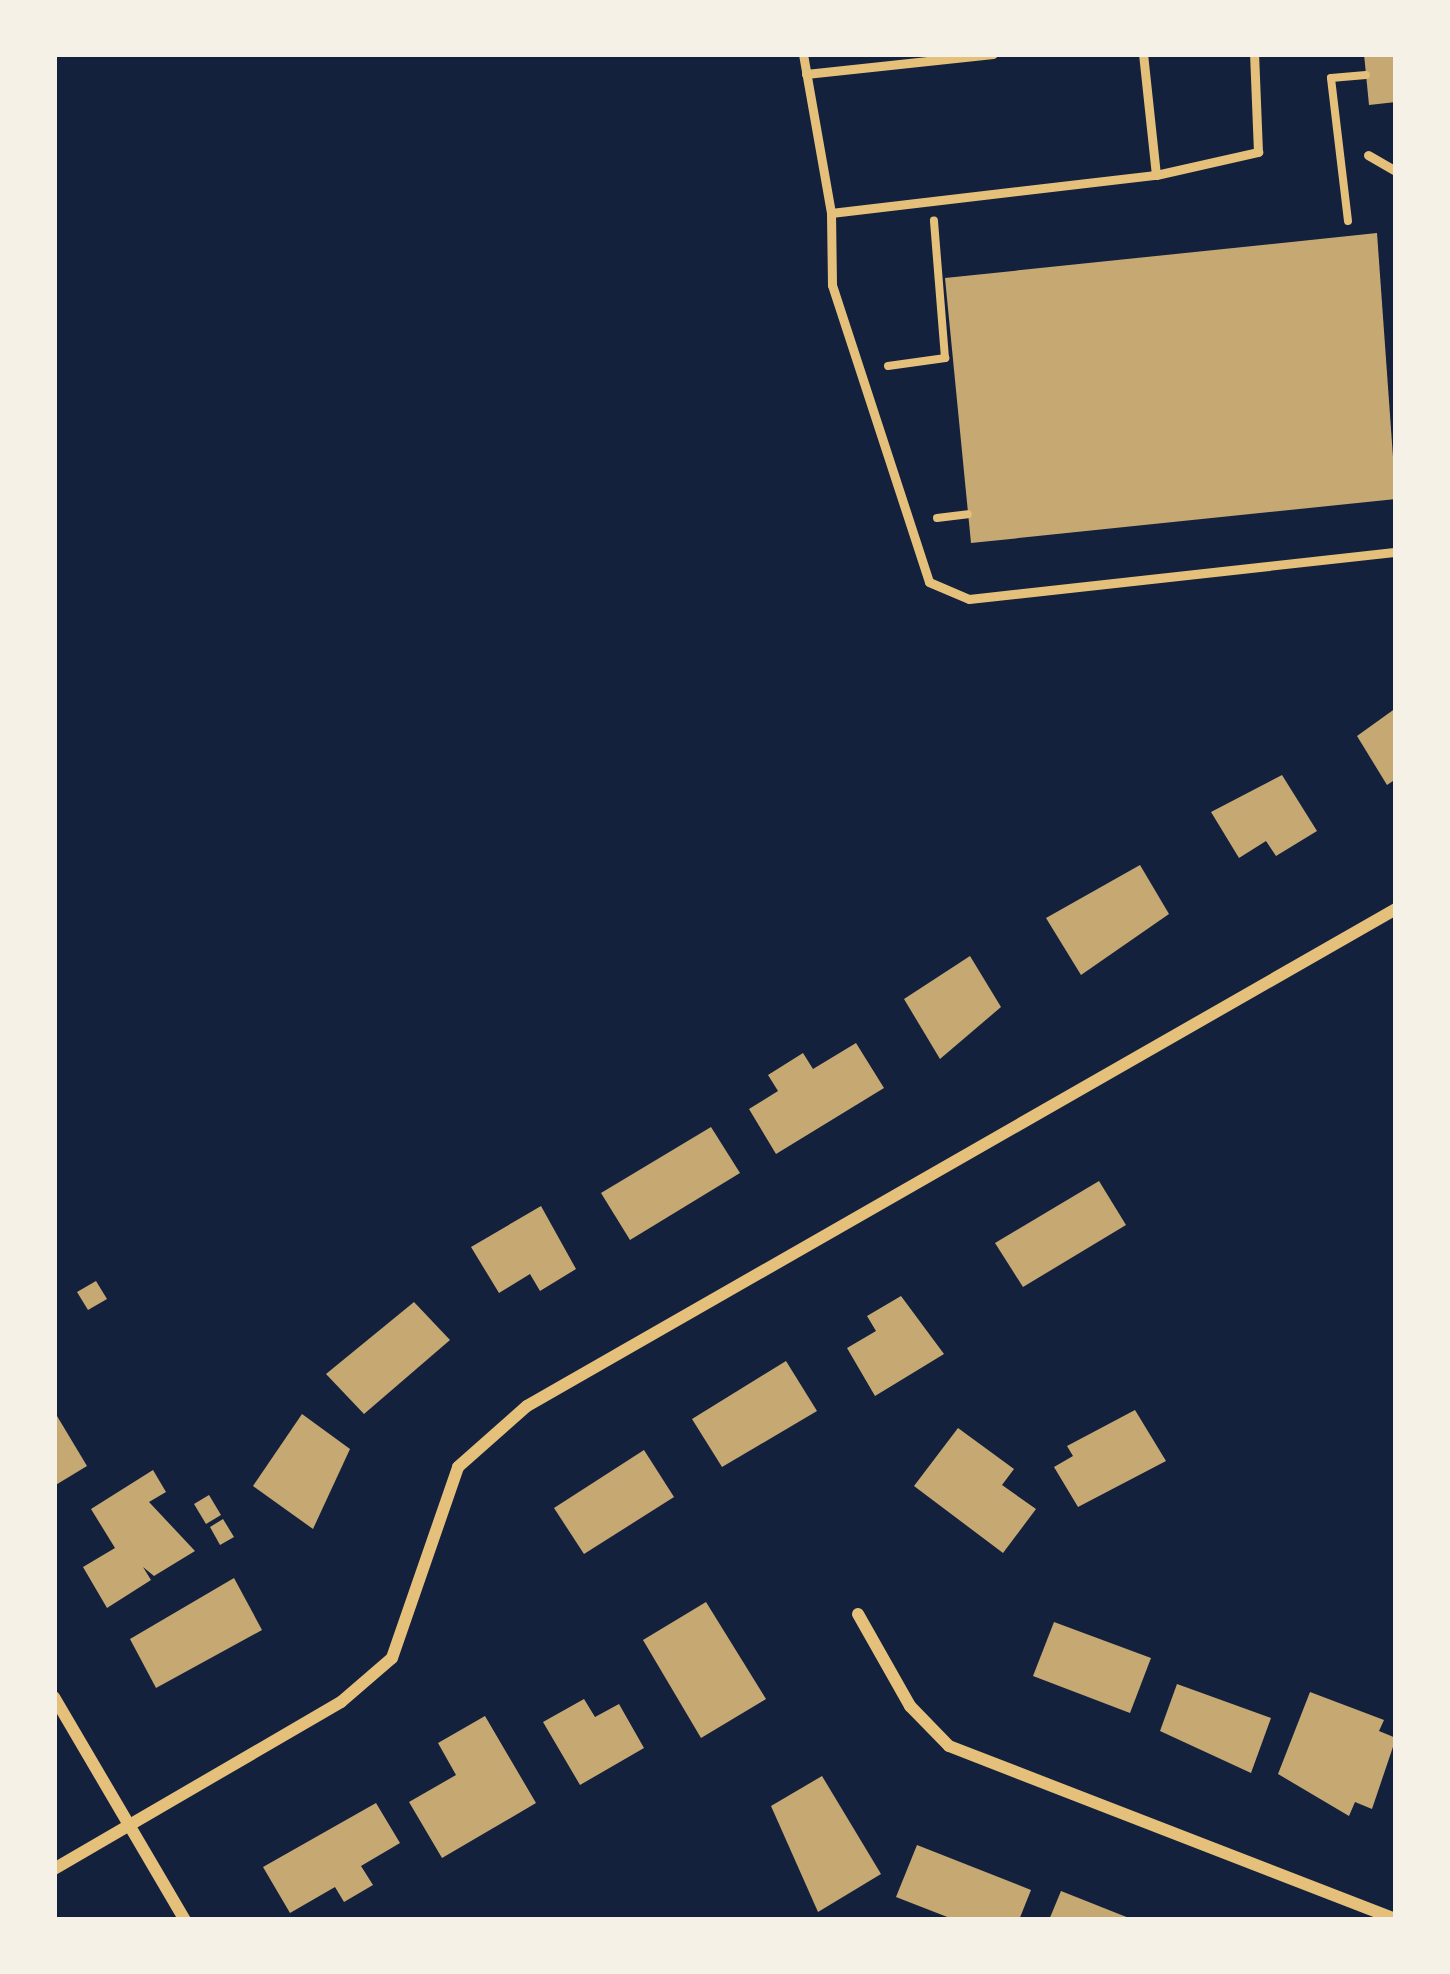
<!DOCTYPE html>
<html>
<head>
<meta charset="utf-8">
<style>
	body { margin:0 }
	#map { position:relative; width:1450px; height:1974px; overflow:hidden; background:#14213d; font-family:Merriweather,serif }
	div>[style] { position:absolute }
	.building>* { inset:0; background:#c6a872 }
	.path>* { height:8px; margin:-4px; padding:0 4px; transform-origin:4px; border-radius:4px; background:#e5c07b }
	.service>* { height:9px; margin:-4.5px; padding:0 4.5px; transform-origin:4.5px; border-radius:4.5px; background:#e5c07b }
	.minor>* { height:12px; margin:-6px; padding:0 6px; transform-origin:6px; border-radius:6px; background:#e5c07b }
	span { translate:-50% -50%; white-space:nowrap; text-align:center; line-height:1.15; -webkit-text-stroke:12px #f6f1e7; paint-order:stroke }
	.frame { position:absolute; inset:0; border:57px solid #f6f1e7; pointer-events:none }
</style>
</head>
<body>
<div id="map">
	<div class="building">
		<i style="clip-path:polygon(1364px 54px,1396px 54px,1396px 102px,1369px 105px)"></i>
		<i style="clip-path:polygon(1377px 233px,1396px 499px,971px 543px,945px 278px)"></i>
		<i style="clip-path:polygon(1396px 708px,1396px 779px,1387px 785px,1357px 736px)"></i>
		<i style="clip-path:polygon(1282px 775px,1317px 831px,1276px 856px,1266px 841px,1239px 858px,1211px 812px)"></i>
		<i style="clip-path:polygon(1140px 865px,1169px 914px,1081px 975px,1046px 918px)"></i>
		<i style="clip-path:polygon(970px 956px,1001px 1007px,940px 1059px,904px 999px)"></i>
		<i style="clip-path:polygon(856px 1043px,884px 1088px,776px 1154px,749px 1109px,778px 1091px,768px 1075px,803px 1053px,813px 1069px)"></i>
		<i style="clip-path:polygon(711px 1127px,740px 1173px,630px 1240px,601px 1193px)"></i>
		<i style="clip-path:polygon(1099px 1181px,1126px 1225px,1023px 1287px,995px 1243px)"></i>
		<i style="clip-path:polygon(541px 1206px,576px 1269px,540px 1291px,530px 1274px,499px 1293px,471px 1247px)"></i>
		<i style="clip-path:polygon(96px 1281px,107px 1299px,88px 1310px,77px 1292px)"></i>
		<i style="clip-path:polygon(901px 1296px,944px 1354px,875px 1396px,847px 1348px,876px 1331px,867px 1316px)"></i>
		<i style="clip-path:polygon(414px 1302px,450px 1340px,364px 1414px,326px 1374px)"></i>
		<i style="clip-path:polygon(786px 1361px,817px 1411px,722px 1467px,692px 1419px)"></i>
		<i style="clip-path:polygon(1135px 1410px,1166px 1461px,1078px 1507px,1054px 1467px,1073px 1456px,1067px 1446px)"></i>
		<i style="clip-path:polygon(54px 1411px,87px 1466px,54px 1486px)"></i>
		<i style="clip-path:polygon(302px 1414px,350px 1449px,313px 1529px,253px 1486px)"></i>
		<i style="clip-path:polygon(958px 1428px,1014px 1469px,1002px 1485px,1036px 1509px,1003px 1553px,914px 1486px)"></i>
		<i style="clip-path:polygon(644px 1450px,674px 1497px,584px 1554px,554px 1508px)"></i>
		<i style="clip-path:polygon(153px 1470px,166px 1492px,149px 1502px,195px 1551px,154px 1576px,143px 1567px,151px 1580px,107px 1608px,83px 1567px,115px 1548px,91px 1509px)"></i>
		<i style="clip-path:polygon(209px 1495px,221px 1515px,206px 1524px,194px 1504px)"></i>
		<i style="clip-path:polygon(223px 1519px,234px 1537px,220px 1545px,210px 1527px)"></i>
		<i style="clip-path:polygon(234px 1578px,262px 1630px,156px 1688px,130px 1639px)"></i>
		<i style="clip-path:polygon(706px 1602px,766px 1699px,701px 1738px,643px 1640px)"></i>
		<i style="clip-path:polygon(1054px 1622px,1151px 1658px,1130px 1713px,1033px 1676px)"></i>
		<i style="clip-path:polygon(1177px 1684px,1271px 1718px,1251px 1773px,1160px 1731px)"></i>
		<i style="clip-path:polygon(1310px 1692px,1384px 1720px,1379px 1731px,1396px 1738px,1372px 1809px,1355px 1802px,1349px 1816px,1278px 1774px)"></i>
		<i style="clip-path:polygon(584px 1699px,595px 1717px,619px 1704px,644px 1748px,580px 1785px,543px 1722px)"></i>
		<i style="clip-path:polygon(485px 1716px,536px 1803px,442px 1858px,409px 1802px,456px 1775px,438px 1743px)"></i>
		<i style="clip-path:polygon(822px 1776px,881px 1874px,818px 1912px,771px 1806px)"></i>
		<i style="clip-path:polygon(376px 1803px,400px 1843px,361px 1866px,373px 1885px,344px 1902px,335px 1887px,290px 1913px,263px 1867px)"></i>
		<i style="clip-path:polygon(917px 1845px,1031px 1890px,1019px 1920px,955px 1920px,896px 1897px)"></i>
		<i style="clip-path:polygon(1061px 1891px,1134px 1920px,1049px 1920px)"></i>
	</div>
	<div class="path">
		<i style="left:1348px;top:221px;width:144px;rotate:-96.8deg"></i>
		<i style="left:1331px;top:78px;width:35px;rotate:-5deg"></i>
		<i style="left:888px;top:366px;width:58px;rotate:-8deg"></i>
		<i style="left:945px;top:358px;width:138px;rotate:-94.6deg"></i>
		<i style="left:937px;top:518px;width:31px;rotate:-7deg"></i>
	</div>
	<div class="service">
		<i style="left:803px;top:54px;width:161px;rotate:80deg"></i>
		<i style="left:831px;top:213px;width:327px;rotate:-6.7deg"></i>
		<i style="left:1156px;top:175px;width:122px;rotate:-96.1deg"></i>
		<i style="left:806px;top:74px;width:188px;rotate:-6.1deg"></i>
		<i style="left:1368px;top:155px;width:32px;rotate:30deg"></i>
		<i style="left:1156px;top:175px;width:105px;rotate:-12.7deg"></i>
		<i style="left:1258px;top:152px;width:98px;rotate:-92.3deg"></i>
		<i style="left:831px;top:213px;width:72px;rotate:89.2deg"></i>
		<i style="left:832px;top:285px;width:312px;rotate:71.9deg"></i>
		<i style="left:929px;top:582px;width:43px;rotate:23deg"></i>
		<i style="left:969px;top:599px;width:430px;rotate:-6.3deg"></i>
	</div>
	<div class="minor">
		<i style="left:858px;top:1614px;width:106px;rotate:60.5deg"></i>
		<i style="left:910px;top:1706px;width:56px;rotate:45.7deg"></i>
		<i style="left:949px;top:1746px;width:479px;rotate:21.2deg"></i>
		<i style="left:54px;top:1697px;width:259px;rotate:59.6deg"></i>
		<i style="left:54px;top:1869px;width:332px;rotate:-30.2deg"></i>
		<i style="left:341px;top:1702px;width:67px;rotate:-40.8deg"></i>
		<i style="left:392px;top:1658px;width:202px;rotate:-70.9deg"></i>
		<i style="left:458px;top:1467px;width:92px;rotate:-41.5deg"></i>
		<i style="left:527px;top:1406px;width:1001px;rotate:-29.77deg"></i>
	</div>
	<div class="frame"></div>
</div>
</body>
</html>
